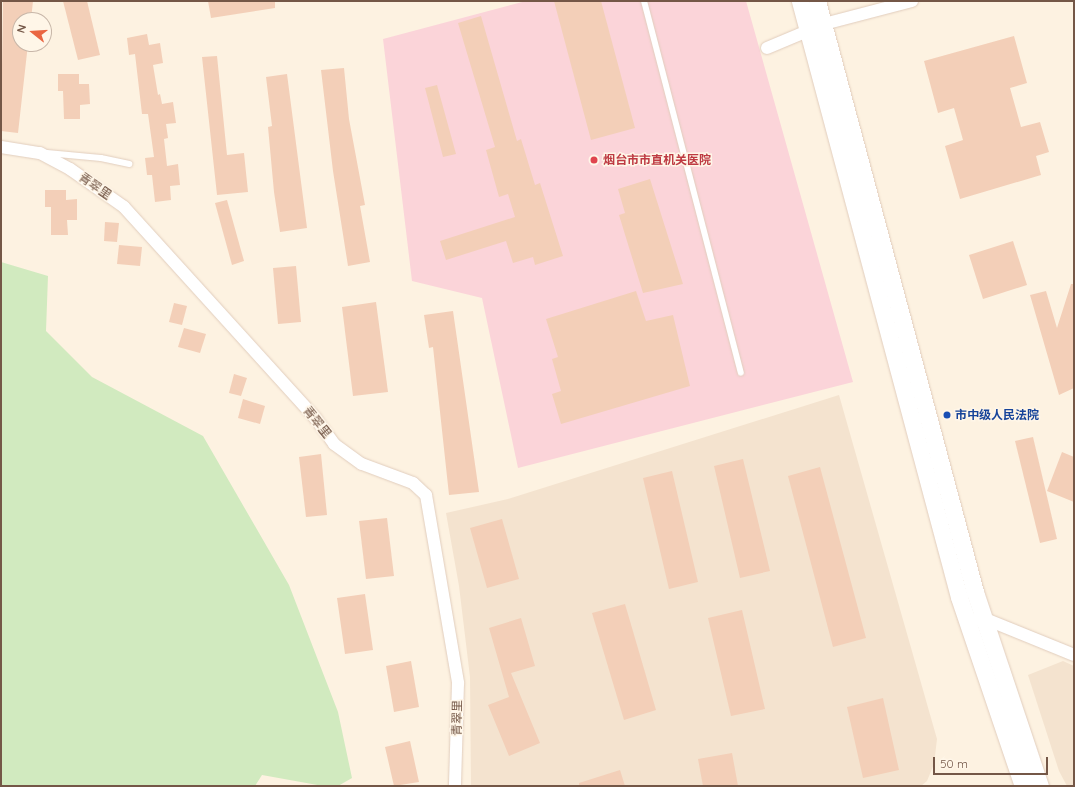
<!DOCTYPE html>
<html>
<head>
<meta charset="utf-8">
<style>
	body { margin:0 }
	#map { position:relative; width:1075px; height:787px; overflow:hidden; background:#fdf2e1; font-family:Quicksand,"Noto Sans SC",sans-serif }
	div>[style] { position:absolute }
	.residential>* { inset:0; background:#f4e3cf }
	.medical>* { inset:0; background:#fbd4d9 }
	.green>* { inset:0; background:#d1eabf }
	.building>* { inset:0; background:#f3cfb8 }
	.roads { filter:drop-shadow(0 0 1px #e1cdbd) drop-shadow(0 0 1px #e1cdbd) }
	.lane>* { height:6px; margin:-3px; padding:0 3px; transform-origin:3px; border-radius:3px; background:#fff }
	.street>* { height:12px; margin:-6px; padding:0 6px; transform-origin:6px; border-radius:6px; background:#fff }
	.secondary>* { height:17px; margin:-8.5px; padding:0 8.5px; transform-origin:8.5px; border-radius:8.5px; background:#fff }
	.dots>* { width:11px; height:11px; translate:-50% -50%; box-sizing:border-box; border:2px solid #fff6e8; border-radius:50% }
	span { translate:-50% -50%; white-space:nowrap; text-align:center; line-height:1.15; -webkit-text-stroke:3px #fff6e8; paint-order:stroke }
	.health-label { font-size:12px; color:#be3a42; font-weight:700 }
	.left { translate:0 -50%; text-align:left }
	.street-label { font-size:12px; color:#745747 }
	.transit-label { font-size:12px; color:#164399; font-weight:700 }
	.frame { position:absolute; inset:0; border:2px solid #745747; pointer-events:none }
	.north { position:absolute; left:12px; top:12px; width:40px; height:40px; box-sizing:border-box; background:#fff6e8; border:1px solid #c7b6a8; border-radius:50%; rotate:287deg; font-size:11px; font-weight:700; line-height:16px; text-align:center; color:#745747 }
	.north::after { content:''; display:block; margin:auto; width:14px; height:18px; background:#ea6642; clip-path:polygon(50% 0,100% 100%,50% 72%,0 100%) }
	.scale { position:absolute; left:933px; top:757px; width:115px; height:18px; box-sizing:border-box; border:2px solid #745747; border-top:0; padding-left:5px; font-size:12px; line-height:14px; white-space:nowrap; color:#745747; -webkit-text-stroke:3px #fff6e8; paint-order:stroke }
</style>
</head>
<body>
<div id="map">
	<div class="residential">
		<i style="clip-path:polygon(839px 395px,937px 739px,934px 764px,927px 781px,921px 786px,471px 786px,470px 677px,459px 586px,446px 513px,508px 499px)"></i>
		<i style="clip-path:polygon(1063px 661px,1074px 666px,1074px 786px,1067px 786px,1059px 771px,1028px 675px)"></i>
	</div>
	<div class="medical">
		<i style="clip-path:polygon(526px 1px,746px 1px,853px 382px,518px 468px,482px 298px,412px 281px,383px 39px)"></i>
	</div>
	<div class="green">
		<i style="clip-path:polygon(1px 262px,48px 276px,46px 331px,92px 377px,203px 436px,289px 585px,338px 712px,352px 778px,338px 786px,323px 786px,262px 775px,255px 786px,1px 786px)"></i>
	</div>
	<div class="building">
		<i style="clip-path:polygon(3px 1px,33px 1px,31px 20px,20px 20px,20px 44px,28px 44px,18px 133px,1px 131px)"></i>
		<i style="clip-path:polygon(63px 1px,87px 1px,100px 55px,78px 60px)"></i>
		<i style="clip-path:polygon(208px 1px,275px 1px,275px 8px,211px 18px)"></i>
		<i style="clip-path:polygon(554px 1px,601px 1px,635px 128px,591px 140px)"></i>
		<i style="clip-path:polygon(481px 16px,517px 141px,521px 139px,535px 185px,540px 183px,563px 256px,535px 265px,533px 257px,513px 263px,506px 241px,446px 260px,440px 241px,515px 217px,508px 194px,499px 197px,486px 150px,495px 147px,458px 23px)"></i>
		<i style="clip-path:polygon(147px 34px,149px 45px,160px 43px,163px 63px,153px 65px,158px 95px,160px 94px,162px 104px,173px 102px,176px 123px,166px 124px,168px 138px,164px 139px,167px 166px,178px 164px,180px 185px,170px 186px,171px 200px,155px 202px,152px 175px,147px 175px,145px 158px,154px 157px,148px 114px,142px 114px,135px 54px,129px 55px,127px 38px)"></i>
		<i style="clip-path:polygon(1014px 36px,1027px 83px,1010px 88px,1021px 127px,1040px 122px,1049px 152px,1036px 156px,1041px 175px,960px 199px,945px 146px,963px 140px,954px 108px,938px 113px,924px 61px)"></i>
		<i style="clip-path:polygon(217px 56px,227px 155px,244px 153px,248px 192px,217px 195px,202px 57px)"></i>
		<i style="clip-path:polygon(344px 68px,349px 119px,365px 205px,360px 206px,370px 262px,348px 266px,333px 171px,321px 70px)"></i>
		<i style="clip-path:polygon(58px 74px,79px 74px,79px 84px,89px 84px,90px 104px,80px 105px,80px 119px,64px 119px,63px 91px,58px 91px)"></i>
		<i style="clip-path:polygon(287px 74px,307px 228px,280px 232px,274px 192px,268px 127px,272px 126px,266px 77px)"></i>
		<i style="clip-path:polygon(437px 85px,456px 154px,443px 157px,425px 88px)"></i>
		<i style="clip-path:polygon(650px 179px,683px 284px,643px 293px,619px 215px,625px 213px,618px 189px)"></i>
		<i style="clip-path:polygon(45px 190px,66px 190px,66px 200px,77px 199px,77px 220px,67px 220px,68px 235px,51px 235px,51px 207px,45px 207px)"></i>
		<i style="clip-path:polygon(227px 200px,244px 261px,232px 265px,215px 203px)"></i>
		<i style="clip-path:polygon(105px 222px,119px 223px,117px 242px,104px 241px)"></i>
		<i style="clip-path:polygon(1013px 241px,1027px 285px,983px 299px,969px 255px)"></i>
		<i style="clip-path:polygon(119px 245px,142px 247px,140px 266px,117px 264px)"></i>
		<i style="clip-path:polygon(296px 266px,301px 322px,278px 324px,273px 268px)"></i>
		<i style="clip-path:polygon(1071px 284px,1074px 284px,1074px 388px,1059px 395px,1030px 295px,1046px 291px,1057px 328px)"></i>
		<i style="clip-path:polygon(636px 291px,646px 321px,673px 315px,690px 386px,561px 424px,552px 394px,561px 391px,552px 359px,558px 357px,546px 319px)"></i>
		<i style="clip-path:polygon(376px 302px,388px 392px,353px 396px,342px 307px)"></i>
		<i style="clip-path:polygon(174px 303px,187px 306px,182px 325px,169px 322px)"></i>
		<i style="clip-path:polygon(453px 311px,479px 492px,449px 495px,433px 347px,429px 348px,424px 315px)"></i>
		<i style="clip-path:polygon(184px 328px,206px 334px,200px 353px,178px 347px)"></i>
		<i style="clip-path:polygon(234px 374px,247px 378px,241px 396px,229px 393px)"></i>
		<i style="clip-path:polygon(243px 399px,265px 406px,260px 424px,238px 418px)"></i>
		<i style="clip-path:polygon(1033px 437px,1057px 539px,1040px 543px,1015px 441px)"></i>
		<i style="clip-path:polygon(1062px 452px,1074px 457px,1074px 502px,1047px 491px)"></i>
		<i style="clip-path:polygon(321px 454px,327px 515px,306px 517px,299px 457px)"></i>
		<i style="clip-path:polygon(743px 459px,770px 571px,740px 578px,714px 466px)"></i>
		<i style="clip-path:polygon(820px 467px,866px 638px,833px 647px,788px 476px)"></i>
		<i style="clip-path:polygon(672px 471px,698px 582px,669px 589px,643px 478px)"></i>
		<i style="clip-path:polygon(387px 518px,394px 576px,366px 579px,359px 521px)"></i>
		<i style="clip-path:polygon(502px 519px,519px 579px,487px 588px,470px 528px)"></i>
		<i style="clip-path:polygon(365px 594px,373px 650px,345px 654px,337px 598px)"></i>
		<i style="clip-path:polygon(625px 604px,656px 710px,624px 720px,592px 613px)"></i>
		<i style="clip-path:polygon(742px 610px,765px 709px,731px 716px,708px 618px)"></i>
		<i style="clip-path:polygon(521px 618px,535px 666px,511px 673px,540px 743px,509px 756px,488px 705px,509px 697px,489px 628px)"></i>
		<i style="clip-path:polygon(411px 661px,419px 707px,394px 712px,386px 666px)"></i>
		<i style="clip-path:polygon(883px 698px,899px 770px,863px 778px,847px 707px)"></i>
		<i style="clip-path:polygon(410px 741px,419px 782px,394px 786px,385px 747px)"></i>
		<i style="clip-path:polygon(732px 753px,738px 786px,703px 786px,698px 759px)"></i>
		<i style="clip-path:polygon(620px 770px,625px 786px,579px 786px,579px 783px)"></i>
	</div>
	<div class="roads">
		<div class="lane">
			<i style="left:644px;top:1px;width:384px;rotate:75.4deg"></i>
			<i style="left:47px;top:153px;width:54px;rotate:5.3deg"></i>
			<i style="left:101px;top:158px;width:29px;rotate:12deg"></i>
		</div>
		<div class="street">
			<i style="left:767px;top:48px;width:62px;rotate:-22.8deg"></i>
			<i style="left:824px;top:24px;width:91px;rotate:-14.6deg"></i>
			<i style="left:1px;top:147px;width:39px;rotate:9deg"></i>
			<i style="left:40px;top:153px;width:34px;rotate:28deg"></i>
			<i style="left:70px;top:169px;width:66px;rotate:35.1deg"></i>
			<i style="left:124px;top:207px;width:286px;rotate:47.8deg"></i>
			<i style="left:316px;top:419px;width:31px;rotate:54deg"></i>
			<i style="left:334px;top:444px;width:34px;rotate:36deg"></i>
			<i style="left:362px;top:464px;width:54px;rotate:20.4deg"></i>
			<i style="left:413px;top:483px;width:18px;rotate:43deg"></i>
			<i style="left:426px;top:495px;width:191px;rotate:80.3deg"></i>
			<i style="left:458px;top:683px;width:103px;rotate:91.7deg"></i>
			<i style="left:978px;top:619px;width:5px;rotate:-11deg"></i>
			<i style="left:983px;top:618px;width:98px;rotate:22.1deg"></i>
		</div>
		<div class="secondary">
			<i style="left:800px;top:1px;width:617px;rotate:75.06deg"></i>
			<i style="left:959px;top:597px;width:200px;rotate:71.3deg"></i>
			<i style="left:817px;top:1px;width:612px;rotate:75.03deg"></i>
			<i style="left:975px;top:592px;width:205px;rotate:71.5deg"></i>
		</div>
	</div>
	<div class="dots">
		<i style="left:594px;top:160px;background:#e0444e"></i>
		<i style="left:947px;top:415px;background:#1a4fb4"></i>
	</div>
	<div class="health-label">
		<span class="left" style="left:603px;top:160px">烟台市市直机关医院</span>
	</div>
	<div class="street-label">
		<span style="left:95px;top:186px;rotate:35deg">青翠里</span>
		<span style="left:317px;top:422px;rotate:51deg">青翠里</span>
		<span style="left:457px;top:718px;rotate:-89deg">青翠里</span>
	</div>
	<div class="transit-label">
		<span class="left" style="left:955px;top:415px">市中级人民法院</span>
	</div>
	<div class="frame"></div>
	<div class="north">N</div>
	<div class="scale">50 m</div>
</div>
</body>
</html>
